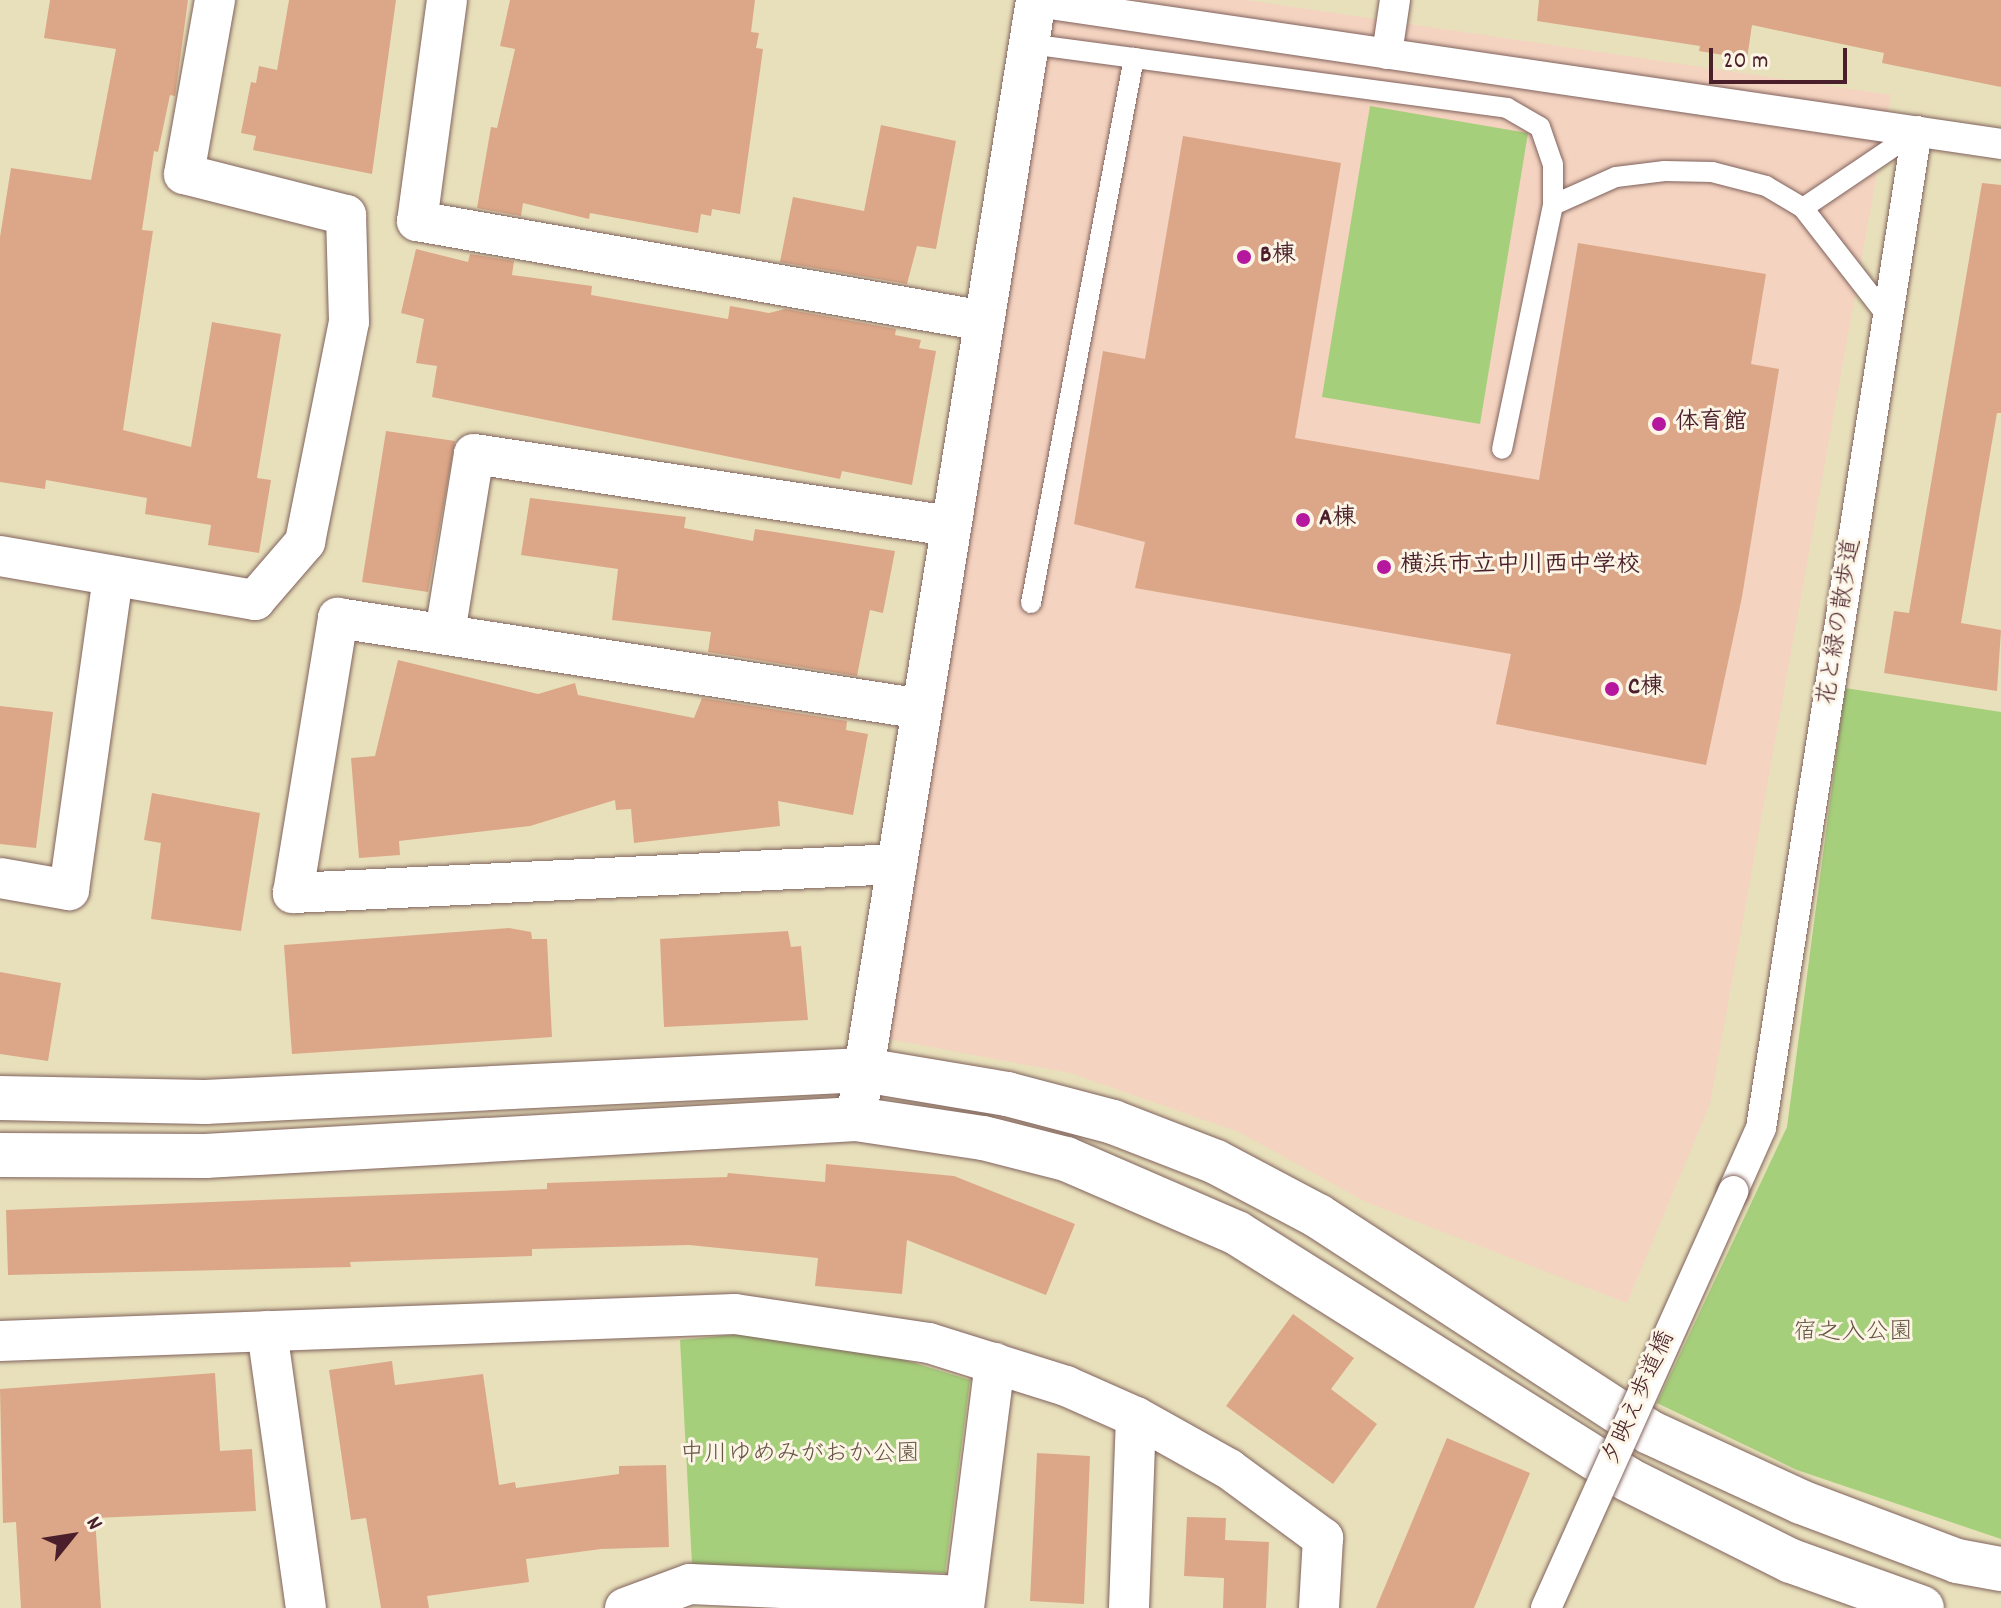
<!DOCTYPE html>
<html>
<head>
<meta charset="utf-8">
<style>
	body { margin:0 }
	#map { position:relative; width:2001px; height:1608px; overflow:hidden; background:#e8e0bb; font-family:Dekko,"Klee One",sans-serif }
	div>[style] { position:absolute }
	.built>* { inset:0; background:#f4d3c0 }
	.green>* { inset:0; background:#a6cf7b }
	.building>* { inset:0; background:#dca788 }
	.roads { filter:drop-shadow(0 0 2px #81635d) drop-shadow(0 0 2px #81635d) }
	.service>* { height:20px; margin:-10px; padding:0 10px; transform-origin:10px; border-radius:10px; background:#fff }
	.pedestrian>* { height:30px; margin:-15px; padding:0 15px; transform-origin:15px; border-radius:15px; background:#fff }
	.minor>* { height:40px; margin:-20px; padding:0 20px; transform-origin:20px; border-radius:20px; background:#fff }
	.tertiary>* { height:44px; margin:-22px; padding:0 22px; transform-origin:22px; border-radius:22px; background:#fff }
	.bridges { filter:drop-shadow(0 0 2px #81635d) drop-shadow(0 0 2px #81635d) }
	.pedestrian-bridge>* { height:30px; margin:-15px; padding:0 15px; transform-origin:15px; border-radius:15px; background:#fff }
	.dots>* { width:22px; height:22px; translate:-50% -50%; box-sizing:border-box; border:4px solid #fcf5e5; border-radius:50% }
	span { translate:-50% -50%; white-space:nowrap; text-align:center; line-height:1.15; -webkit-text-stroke:6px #fcf5e5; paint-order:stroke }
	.poi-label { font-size:24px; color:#4a1f2b; font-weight:700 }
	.left { translate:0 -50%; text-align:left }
	.street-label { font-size:24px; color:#4a1f2b }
	.park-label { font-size:24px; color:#665443 }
	.north { position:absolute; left:32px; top:1496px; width:80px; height:80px; -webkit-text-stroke:6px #fcf5e5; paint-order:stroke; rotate:60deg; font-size:22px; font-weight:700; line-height:32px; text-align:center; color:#4a1f2b }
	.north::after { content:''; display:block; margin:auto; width:28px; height:36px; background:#4a1f2b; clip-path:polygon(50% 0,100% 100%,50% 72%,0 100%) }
	.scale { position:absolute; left:1709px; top:48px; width:138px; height:36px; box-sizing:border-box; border:4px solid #4a1f2b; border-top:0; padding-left:10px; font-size:24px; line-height:28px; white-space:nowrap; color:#4a1f2b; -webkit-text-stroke:6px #fcf5e5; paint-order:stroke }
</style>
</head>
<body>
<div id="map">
	<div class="built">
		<i style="clip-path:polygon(1050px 0,1247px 0,1891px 95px,1710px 1104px,1627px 1303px,1366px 1202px,1239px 1132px,1070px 1073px,888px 1039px)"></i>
	</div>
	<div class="green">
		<i style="clip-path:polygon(1370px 106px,1528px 133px,1480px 424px,1322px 397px)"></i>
		<i style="clip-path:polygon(1845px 688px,2001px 712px,2001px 1539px,1797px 1470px,1657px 1403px,1787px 1127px)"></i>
		<i style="clip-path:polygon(741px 1334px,888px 1355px,970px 1380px,945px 1573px,692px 1564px,680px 1340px)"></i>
	</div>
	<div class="building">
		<i style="clip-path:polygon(50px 0,188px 0,175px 96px,170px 95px,158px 152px,154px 151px,142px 230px,153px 231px,123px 430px,191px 447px,212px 322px,281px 334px,257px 478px,271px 480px,259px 553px,208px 545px,211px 525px,145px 514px,147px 498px,46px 480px,45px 489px,0 482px,0 237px,11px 168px,91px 180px,116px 49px,44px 38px)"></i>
		<i style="clip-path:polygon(289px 0,396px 0,372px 174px,253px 150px,256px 136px,241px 133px,251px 82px,256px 83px,259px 66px,277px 70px)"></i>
		<i style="clip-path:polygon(510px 0,755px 0,751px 32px,759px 33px,756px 48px,763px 49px,740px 214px,712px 209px,711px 216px,701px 214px,698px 233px,590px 213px,589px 219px,523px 203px,521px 216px,477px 208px,491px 127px,497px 128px,515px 49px,500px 46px)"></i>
		<i style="clip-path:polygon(1539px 0,2001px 0,2001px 87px,1882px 63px,1884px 53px,1752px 25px,1747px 59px,1699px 51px,1700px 46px,1537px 21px)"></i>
		<i style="clip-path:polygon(881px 125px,956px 141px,936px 249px,917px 246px,907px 284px,780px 262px,793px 197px,864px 211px)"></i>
		<i style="clip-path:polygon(1183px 136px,1341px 163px,1295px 438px,1539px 480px,1578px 243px,1766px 274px,1751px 364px,1779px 369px,1742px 597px,1706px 765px,1496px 724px,1511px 654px,1135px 588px,1145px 542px,1074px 524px,1103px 351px,1145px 359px)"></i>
		<i style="clip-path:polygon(1982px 183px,2001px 185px,2001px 413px,1997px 413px,1961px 623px,2001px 630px,1997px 691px,1884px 673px,1894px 611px,1909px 613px)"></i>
		<i style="clip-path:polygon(416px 249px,468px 262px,470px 254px,514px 261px,512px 275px,592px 286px,591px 295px,728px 319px,730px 306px,769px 313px,785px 309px,896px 329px,895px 335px,921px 340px,919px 348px,936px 351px,912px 485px,842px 471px,840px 479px,432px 397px,437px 366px,416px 363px,424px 319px,401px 313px)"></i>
		<i style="clip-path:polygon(386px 431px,455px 441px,428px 592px,362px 582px)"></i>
		<i style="clip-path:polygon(530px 498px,686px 517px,684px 528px,753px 541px,755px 529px,895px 551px,883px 613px,870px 610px,857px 676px,708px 652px,711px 632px,612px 620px,618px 569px,521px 555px)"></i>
		<i style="clip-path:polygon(398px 660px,538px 694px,575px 683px,578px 695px,694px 718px,702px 698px,847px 721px,846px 730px,868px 734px,853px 815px,778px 801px,780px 826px,634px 843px,631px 809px,616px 810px,615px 800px,530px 826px,399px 841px,400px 855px,359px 858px,351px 758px,375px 756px)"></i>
		<i style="clip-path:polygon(0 706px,53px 712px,36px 848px,0 844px)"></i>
		<i style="clip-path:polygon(152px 793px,260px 813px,241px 931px,151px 919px,161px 843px,144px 840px)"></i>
		<i style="clip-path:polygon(509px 928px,531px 932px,532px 939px,547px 939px,552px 1037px,292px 1054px,284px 945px)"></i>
		<i style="clip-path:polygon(788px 931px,791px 947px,801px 946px,808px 1020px,664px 1027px,660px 939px)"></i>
		<i style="clip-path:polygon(0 972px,61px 983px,48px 1061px,0 1054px)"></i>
		<i style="clip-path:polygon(826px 1164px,954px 1176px,1075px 1224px,1046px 1295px,907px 1240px,902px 1294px,815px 1286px,818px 1258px,689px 1245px,532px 1249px,532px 1256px,350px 1262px,351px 1267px,8px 1275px,6px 1210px,547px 1189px,547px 1183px,727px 1177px,728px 1173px,825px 1182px)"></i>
		<i style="clip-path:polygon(1293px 1314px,1354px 1358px,1331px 1389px,1377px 1424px,1333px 1484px,1226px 1406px)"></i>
		<i style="clip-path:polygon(392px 1361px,395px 1385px,483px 1374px,499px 1485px,515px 1482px,516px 1488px,619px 1474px,619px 1466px,666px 1465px,669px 1547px,601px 1549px,526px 1559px,529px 1582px,427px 1596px,429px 1608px,381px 1608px,366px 1518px,351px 1520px,329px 1370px)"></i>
		<i style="clip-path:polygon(215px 1373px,220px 1451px,252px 1449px,256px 1511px,95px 1518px,101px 1608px,21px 1608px,16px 1522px,3px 1523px,0 1389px)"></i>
		<i style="clip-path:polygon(1447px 1438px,1530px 1473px,1474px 1608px,1376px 1608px)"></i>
		<i style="clip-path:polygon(1037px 1453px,1090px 1456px,1084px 1604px,1030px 1601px)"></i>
		<i style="clip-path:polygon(1187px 1517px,1226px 1518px,1225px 1540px,1269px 1542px,1266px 1608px,1223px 1608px,1224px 1578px,1184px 1576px)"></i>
	</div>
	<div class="roads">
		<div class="service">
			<i style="left:1029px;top:44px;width:482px;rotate:7.6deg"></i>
			<i style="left:1507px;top:108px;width:38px;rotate:30deg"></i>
			<i style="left:1540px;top:127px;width:39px;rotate:71deg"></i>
			<i style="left:1553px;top:164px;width:41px;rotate:90deg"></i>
			<i style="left:1553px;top:205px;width:249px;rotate:101.8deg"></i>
			<i style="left:1553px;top:205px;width:69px;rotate:-24deg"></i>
			<i style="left:1616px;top:177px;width:49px;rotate:-7deg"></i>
			<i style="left:1665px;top:171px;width:47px;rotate:1.2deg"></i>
			<i style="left:1712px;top:172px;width:56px;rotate:14.5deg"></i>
			<i style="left:1766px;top:186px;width:43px;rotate:30.7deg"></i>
			<i style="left:1803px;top:208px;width:138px;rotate:52.1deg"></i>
			<i style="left:1803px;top:208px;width:138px;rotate:-34deg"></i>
			<i style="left:1031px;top:603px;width:555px;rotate:-79.3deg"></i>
		</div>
		<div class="pedestrian">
			<i style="left:1036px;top:2px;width:975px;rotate:8.37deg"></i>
			<i style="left:1387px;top:54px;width:55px;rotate:-81.6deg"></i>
			<i style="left:1733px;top:1191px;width:69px;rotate:-66deg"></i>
			<i style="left:1761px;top:1128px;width:1009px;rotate:-81.11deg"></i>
		</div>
		<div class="minor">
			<i style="left:447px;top:0;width:223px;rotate:97.7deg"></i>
			<i style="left:417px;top:221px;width:576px;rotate:10deg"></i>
			<i style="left:0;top:556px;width:259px;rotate:9.8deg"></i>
			<i style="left:255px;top:600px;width:77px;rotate:-49.2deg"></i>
			<i style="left:305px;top:542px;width:224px;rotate:-78.7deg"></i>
			<i style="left:349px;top:322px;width:107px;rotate:-91.6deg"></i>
			<i style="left:346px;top:215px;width:167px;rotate:-165.8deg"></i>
			<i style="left:184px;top:174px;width:177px;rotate:-79.9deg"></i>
			<i style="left:445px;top:633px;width:181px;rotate:-80.8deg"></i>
			<i style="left:474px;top:454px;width:482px;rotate:8.6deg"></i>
			<i style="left:897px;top:864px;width:605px;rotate:177.25deg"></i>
			<i style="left:293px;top:893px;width:279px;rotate:-80.7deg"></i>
			<i style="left:338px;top:618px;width:591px;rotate:8.86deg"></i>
			<i style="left:0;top:878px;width:70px;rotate:9.9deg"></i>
			<i style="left:69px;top:890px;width:317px;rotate:-82deg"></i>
			<i style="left:856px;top:1119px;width:1133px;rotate:-80.86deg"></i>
			<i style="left:267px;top:1331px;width:280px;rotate:82deg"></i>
			<i style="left:0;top:1341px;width:735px;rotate:-2.1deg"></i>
			<i style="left:735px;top:1314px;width:196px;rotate:8.5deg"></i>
			<i style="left:929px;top:1343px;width:144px;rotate:17.4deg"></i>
			<i style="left:1066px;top:1386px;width:77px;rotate:23.9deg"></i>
			<i style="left:1136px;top:1417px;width:191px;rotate:92.1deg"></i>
			<i style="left:1136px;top:1417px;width:107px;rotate:29.2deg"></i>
			<i style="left:1229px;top:1469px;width:117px;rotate:36.3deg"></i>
			<i style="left:1323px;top:1538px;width:70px;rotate:93.3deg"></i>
			<i style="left:625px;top:1608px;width:69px;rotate:-20.3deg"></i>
			<i style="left:690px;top:1584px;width:275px;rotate:2.5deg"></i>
			<i style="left:964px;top:1608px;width:247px;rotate:-82.8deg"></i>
		</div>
		<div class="tertiary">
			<i style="left:0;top:1098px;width:205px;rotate:1.1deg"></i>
			<i style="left:205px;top:1102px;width:660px;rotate:-2.78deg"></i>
			<i style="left:864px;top:1070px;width:145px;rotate:9.5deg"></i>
			<i style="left:1007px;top:1094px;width:110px;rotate:14.8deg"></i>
			<i style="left:1113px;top:1122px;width:110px;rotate:21.2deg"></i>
			<i style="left:1216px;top:1162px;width:115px;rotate:27.9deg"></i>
			<i style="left:1318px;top:1216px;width:395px;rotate:33.1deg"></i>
			<i style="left:1649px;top:1432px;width:167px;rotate:24.7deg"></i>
			<i style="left:1801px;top:1502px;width:167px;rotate:20.7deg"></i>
			<i style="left:1957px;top:1561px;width:45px;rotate:10.3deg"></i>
			<i style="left:0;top:1155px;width:205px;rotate:0.3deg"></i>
			<i style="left:205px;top:1156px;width:652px;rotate:-3.25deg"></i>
			<i style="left:856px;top:1119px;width:128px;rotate:8.5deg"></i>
			<i style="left:983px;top:1138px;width:86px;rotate:14.2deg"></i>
			<i style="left:1066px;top:1159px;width:186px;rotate:23.4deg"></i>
			<i style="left:1237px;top:1233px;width:461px;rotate:32.2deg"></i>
			<i style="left:1627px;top:1479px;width:183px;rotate:26.6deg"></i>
			<i style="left:1791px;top:1561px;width:139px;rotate:19.7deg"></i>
		</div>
	</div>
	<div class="bridges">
		<div class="pedestrian-bridge">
			<i style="left:1546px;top:1608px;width:457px;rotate:-65.8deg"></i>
		</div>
	</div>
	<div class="dots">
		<i style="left:1244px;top:257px;background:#b5179e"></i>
		<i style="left:1659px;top:424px;background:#b5179e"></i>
		<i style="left:1303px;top:520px;background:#b5179e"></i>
		<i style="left:1384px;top:567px;background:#b5179e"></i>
		<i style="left:1612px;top:689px;background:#b5179e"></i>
	</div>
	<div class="poi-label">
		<span class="left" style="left:1260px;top:257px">B棟</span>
		<span class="left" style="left:1675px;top:424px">体育館</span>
		<span class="left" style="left:1319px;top:520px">A棟</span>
		<span class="left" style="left:1400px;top:567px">横浜市立中川西中学校</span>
		<span class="left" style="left:1628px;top:689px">C棟</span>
	</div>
	<div class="street-label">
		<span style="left:1841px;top:622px;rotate:-81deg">花と緑の散歩道</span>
		<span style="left:1640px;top:1399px;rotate:-66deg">夕映え歩道橋</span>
	</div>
	<div class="park-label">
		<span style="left:1853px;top:1334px">宿之入公園</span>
		<span style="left:800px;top:1456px">中川ゆめみがおか公園</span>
	</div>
	<div class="north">N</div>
	<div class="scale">20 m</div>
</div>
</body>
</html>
